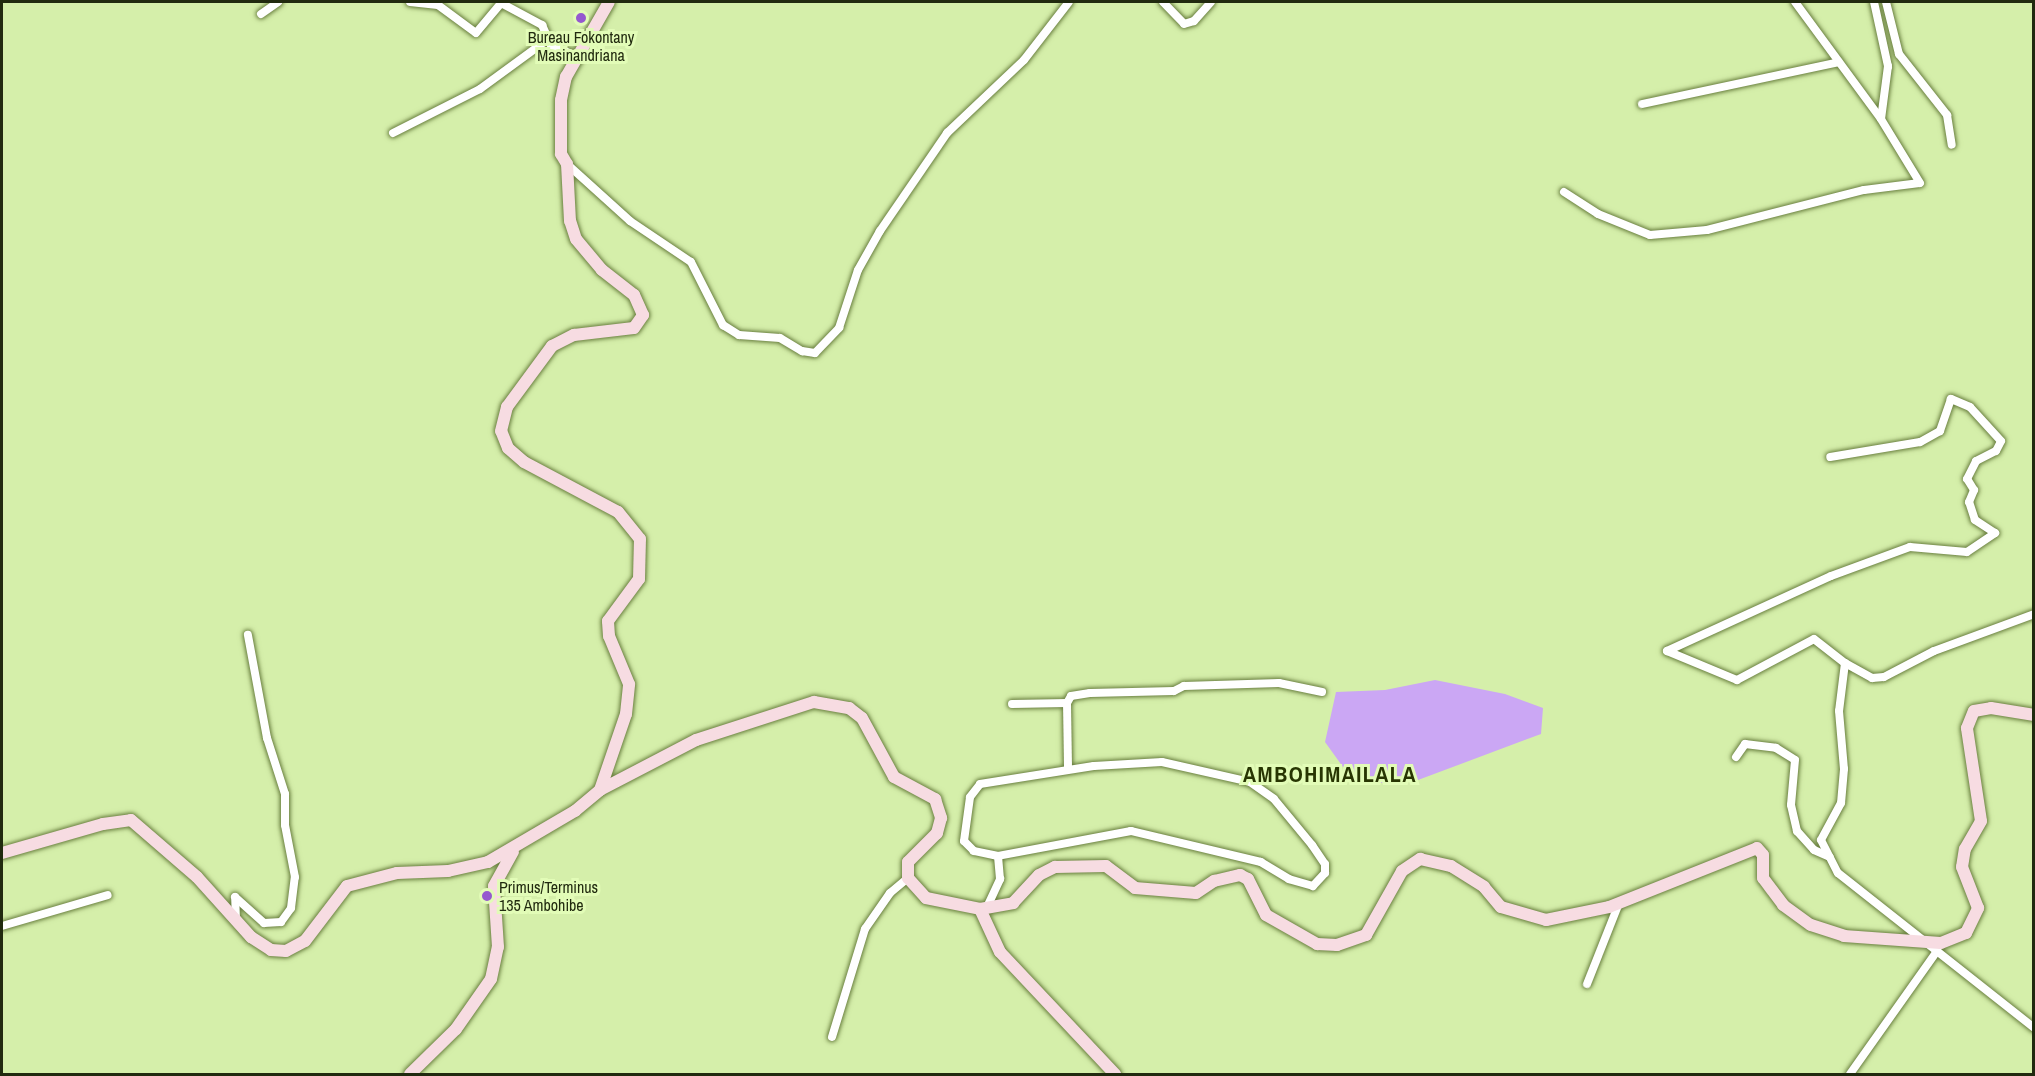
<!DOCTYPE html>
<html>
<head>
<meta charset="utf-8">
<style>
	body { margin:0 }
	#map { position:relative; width:2035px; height:1076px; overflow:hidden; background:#d5efaa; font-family:"Archivo Narrow",sans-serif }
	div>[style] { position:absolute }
	.green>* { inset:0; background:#cba7f4 }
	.roads { filter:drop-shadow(0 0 2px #697f3f) drop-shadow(0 0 2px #697f3f) }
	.street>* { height:8px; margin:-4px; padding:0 4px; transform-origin:4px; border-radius:4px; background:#fff }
	.secondary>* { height:12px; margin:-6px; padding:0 6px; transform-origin:6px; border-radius:6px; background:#f7dce2 }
	.dots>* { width:16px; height:16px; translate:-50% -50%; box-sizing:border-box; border:3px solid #e2fcb7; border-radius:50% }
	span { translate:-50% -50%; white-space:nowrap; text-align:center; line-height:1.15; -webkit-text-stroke:6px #e2fcb7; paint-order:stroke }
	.poi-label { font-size:16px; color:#212a0f }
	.left { translate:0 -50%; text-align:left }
	.district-label { font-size:22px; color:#273502; font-weight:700; letter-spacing:1.5px }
	.frame { position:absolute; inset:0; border:3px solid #212a0f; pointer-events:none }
</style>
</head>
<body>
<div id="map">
	<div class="green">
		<i style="clip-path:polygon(1435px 680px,1505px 694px,1543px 708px,1541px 734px,1418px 780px,1378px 783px,1343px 767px,1325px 742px,1336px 692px,1385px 690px)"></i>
	</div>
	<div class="roads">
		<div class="street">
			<i style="left:410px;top:2px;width:28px;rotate:6deg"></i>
			<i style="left:438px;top:5px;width:47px;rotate:36.4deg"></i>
			<i style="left:476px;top:33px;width:39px;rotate:-50deg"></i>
			<i style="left:501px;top:3px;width:47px;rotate:28.2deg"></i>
			<i style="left:542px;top:25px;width:22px;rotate:66deg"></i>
			<i style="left:551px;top:45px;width:27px;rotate:24deg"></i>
			<i style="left:1163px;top:2px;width:30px;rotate:46deg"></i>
			<i style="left:1184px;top:24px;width:10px;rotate:-17deg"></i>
			<i style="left:1194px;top:21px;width:25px;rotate:-48deg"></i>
			<i style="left:1874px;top:2px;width:66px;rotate:77.7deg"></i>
			<i style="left:1888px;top:66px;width:53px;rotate:97.5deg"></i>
			<i style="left:1886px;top:2px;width:54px;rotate:76deg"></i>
			<i style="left:1899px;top:54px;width:78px;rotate:51.8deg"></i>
			<i style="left:1947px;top:115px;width:30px;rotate:81deg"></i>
			<i style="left:261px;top:14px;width:21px;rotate:-35deg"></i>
			<i style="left:1642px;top:104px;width:201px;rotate:-12deg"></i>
			<i style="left:393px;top:133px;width:97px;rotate:-26.8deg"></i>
			<i style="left:480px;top:89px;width:83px;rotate:-36.2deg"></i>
			<i style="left:567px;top:164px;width:85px;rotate:42.1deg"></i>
			<i style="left:630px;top:221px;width:73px;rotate:33.9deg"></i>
			<i style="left:691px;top:262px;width:71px;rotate:63.1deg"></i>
			<i style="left:723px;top:325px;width:19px;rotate:32deg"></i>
			<i style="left:739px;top:335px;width:41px;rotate:4.2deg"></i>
			<i style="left:780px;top:338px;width:26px;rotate:31deg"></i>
			<i style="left:802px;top:351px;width:13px;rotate:9deg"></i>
			<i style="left:815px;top:353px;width:35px;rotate:-46deg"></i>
			<i style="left:839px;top:328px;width:61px;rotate:-71.9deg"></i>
			<i style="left:858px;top:270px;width:45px;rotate:-60.6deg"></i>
			<i style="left:880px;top:231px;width:119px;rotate:-55.6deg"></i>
			<i style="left:947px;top:133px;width:106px;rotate:-43.5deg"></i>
			<i style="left:1024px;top:60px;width:73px;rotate:-52.2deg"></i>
			<i style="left:1564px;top:192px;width:40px;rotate:32.9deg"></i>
			<i style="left:1598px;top:214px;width:56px;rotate:22deg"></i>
			<i style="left:1650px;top:235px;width:57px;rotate:-5deg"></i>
			<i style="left:1707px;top:230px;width:162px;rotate:-14.3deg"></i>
			<i style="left:1864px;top:190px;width:56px;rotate:-7.1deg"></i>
			<i style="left:1920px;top:183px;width:75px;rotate:-121.4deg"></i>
			<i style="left:1881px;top:119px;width:145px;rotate:-126.3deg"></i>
			<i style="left:1667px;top:651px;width:180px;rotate:-24.6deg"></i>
			<i style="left:1831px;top:576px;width:84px;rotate:-20.2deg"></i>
			<i style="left:1910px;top:547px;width:57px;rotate:5deg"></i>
			<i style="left:1967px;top:552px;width:34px;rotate:-34deg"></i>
			<i style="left:1995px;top:533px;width:24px;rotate:-147deg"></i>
			<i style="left:1975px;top:520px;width:19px;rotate:-108deg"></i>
			<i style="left:1969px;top:502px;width:13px;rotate:-67deg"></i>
			<i style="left:1974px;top:490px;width:13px;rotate:-122deg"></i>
			<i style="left:1967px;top:479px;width:20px;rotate:-63deg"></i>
			<i style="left:1976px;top:461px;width:22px;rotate:-27deg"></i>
			<i style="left:1996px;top:451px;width:11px;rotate:-63deg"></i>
			<i style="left:2001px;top:441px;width:46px;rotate:-132.4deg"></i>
			<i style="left:1970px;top:407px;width:21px;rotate:-157deg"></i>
			<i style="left:1951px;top:399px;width:34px;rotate:109deg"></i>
			<i style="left:1940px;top:431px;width:23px;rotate:151deg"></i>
			<i style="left:1920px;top:442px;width:91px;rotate:170.5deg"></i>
			<i style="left:1667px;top:651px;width:76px;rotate:22.5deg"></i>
			<i style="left:1737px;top:680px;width:87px;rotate:-28deg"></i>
			<i style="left:1814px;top:639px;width:39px;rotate:38deg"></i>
			<i style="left:1845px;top:663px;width:48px;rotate:97.1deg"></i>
			<i style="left:1839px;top:711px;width:58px;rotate:85.1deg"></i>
			<i style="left:1844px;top:769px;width:34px;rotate:95deg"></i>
			<i style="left:1841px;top:803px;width:42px;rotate:118.4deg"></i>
			<i style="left:1821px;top:840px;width:37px;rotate:63deg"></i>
			<i style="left:1838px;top:873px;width:250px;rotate:38.3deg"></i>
			<i style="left:1845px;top:663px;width:31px;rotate:29deg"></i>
			<i style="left:1872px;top:678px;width:12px;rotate:-5deg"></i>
			<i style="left:1884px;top:677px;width:56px;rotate:-27.5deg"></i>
			<i style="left:1934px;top:651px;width:107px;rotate:-20.3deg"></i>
			<i style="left:1067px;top:703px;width:8px;rotate:-60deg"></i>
			<i style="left:1071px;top:696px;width:19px;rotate:-9deg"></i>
			<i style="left:1090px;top:693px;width:84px;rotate:-1.4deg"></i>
			<i style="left:1174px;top:691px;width:11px;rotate:-27deg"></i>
			<i style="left:1184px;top:686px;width:95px;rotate:-1.8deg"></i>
			<i style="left:1279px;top:683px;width:44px;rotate:11.8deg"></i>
			<i style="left:1012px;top:704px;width:55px;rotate:-1deg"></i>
			<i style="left:1067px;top:703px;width:66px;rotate:89.1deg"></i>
			<i style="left:1736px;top:757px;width:16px;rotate:-55deg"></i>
			<i style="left:1745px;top:744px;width:31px;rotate:7deg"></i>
			<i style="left:1776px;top:748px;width:22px;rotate:32deg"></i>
			<i style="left:1795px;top:760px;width:45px;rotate:95.1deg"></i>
			<i style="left:1791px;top:805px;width:27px;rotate:77deg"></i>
			<i style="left:1797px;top:831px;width:25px;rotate:48deg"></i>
			<i style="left:1814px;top:850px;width:17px;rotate:24deg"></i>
			<i style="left:988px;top:905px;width:29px;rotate:-65deg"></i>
			<i style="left:1000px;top:879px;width:23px;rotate:-95deg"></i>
			<i style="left:998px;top:856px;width:25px;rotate:-168deg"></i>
			<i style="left:974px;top:851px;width:14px;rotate:-135deg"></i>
			<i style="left:964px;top:841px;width:44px;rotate:-82.2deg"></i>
			<i style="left:970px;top:797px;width:16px;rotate:-52deg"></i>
			<i style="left:980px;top:784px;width:115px;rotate:-9deg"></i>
			<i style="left:1094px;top:766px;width:68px;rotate:-3.4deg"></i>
			<i style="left:1162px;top:762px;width:90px;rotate:12.8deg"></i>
			<i style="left:1250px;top:782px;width:29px;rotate:35deg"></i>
			<i style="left:1274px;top:799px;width:60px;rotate:50.4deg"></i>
			<i style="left:1312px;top:845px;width:23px;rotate:56deg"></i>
			<i style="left:1325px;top:864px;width:9px;rotate:90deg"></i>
			<i style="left:1325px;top:873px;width:18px;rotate:133deg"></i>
			<i style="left:1313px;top:886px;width:25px;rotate:-164deg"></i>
			<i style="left:1289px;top:879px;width:33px;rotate:-149deg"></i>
			<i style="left:1261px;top:862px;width:134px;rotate:-166.6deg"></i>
			<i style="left:1131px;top:831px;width:135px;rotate:169.4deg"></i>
			<i style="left:236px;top:921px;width:24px;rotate:-92deg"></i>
			<i style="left:235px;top:897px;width:39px;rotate:42deg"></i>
			<i style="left:264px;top:923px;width:17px;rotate:-3deg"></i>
			<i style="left:281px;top:922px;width:17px;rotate:-54deg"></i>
			<i style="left:291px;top:908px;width:31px;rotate:-83deg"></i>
			<i style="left:295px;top:877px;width:53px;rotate:-100.9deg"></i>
			<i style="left:285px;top:825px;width:31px;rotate:-90deg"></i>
			<i style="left:285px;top:794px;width:59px;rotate:-107.8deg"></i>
			<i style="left:267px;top:738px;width:105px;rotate:-100.5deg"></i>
			<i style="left:2px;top:926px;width:110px;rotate:-16.3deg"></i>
			<i style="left:1587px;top:984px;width:87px;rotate:-68.4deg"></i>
			<i style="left:832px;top:1037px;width:113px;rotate:-73deg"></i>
			<i style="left:865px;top:929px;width:44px;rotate:-55.2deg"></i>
			<i style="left:890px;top:893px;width:23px;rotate:-40deg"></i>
			<i style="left:1850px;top:1074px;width:151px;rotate:-54.7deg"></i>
		</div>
		<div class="secondary">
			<i style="left:600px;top:790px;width:80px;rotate:-71.1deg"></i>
			<i style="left:626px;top:714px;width:30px;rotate:-84deg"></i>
			<i style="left:629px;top:684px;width:52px;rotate:-112.6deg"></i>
			<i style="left:609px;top:636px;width:15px;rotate:-94deg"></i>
			<i style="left:608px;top:621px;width:52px;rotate:-53.6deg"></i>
			<i style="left:639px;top:579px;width:40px;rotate:-88.6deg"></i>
			<i style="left:640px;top:539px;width:35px;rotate:-129deg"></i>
			<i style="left:618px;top:512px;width:106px;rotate:-152deg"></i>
			<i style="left:524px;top:462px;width:21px;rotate:-139deg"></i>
			<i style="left:508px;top:448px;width:18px;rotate:-112deg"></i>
			<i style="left:501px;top:431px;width:25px;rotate:-76deg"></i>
			<i style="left:507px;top:407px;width:76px;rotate:-53.6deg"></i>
			<i style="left:552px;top:346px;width:25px;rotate:-27deg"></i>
			<i style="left:574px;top:335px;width:60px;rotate:-6.7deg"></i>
			<i style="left:634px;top:328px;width:16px;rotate:-55deg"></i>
			<i style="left:643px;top:315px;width:22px;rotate:-114deg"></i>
			<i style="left:634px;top:295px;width:41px;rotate:-142deg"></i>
			<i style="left:602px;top:270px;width:40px;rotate:-130deg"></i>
			<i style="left:576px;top:239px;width:19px;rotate:-108deg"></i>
			<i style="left:570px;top:221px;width:57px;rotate:-93deg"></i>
			<i style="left:567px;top:164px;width:12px;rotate:-121deg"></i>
			<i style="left:561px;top:154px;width:54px;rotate:-90deg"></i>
			<i style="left:561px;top:100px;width:24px;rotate:-78deg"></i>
			<i style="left:566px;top:77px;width:86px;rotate:-60.2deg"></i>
			<i style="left:2px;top:853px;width:105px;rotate:-16deg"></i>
			<i style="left:103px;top:824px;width:28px;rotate:-8deg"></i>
			<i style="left:131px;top:820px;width:87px;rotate:40.8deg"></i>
			<i style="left:197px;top:877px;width:81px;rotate:48deg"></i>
			<i style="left:251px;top:937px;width:24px;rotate:33deg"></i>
			<i style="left:271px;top:950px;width:15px;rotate:4deg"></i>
			<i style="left:286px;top:951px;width:21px;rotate:-28deg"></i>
			<i style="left:305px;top:941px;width:69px;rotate:-52.6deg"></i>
			<i style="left:347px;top:886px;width:52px;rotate:-14.6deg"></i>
			<i style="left:397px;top:873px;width:51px;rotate:-2.2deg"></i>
			<i style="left:448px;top:871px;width:41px;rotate:-12.7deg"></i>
			<i style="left:488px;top:862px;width:101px;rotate:-30.4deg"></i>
			<i style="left:575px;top:811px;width:33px;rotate:-40deg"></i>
			<i style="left:600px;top:790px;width:108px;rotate:-27.5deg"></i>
			<i style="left:696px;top:740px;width:124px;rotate:-17.9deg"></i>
			<i style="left:814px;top:702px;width:36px;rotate:10deg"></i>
			<i style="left:849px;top:708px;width:16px;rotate:38deg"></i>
			<i style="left:862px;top:718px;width:67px;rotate:61.5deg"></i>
			<i style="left:894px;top:777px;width:47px;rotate:28.2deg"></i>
			<i style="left:935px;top:799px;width:20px;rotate:72deg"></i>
			<i style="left:941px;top:818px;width:16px;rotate:105deg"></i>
			<i style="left:937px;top:833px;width:41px;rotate:135deg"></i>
			<i style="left:908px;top:862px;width:16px;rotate:90deg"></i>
			<i style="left:908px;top:878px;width:27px;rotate:48deg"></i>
			<i style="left:926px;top:898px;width:55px;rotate:11.5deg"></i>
			<i style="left:980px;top:909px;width:34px;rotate:-10deg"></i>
			<i style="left:1013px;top:903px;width:38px;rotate:-47deg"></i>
			<i style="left:1039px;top:875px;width:18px;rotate:-27deg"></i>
			<i style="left:1055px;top:867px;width:51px;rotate:-1.1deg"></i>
			<i style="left:1106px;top:866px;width:36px;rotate:37deg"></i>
			<i style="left:1135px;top:888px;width:61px;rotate:4.7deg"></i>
			<i style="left:1196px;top:893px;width:22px;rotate:-34deg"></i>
			<i style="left:1214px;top:881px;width:27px;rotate:-13deg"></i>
			<i style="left:1240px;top:875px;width:9px;rotate:27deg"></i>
			<i style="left:1248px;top:879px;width:40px;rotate:63.4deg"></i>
			<i style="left:1266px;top:915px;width:59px;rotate:29.6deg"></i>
			<i style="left:1317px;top:944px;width:20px;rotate:3deg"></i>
			<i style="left:1337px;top:945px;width:31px;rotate:-19deg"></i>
			<i style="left:1366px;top:935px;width:73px;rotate:-60.6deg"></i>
			<i style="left:1402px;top:871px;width:22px;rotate:-34deg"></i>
			<i style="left:1420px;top:859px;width:32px;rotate:13deg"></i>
			<i style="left:1451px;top:866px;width:39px;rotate:32deg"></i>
			<i style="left:1484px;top:887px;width:26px;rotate:50deg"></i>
			<i style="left:1501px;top:907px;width:47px;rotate:16.1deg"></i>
			<i style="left:1546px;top:920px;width:64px;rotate:-11.7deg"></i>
			<i style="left:1609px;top:907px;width:159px;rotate:-21.7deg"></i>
			<i style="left:1757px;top:848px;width:9px;rotate:49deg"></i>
			<i style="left:1763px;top:855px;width:23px;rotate:90deg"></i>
			<i style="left:1763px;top:878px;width:34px;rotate:53deg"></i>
			<i style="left:1783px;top:905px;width:34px;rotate:36deg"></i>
			<i style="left:1811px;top:925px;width:35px;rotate:18deg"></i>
			<i style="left:1844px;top:936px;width:97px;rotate:4.1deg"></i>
			<i style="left:1941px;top:943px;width:27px;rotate:-22deg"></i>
			<i style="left:1966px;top:933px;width:28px;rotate:-64deg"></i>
			<i style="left:1978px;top:908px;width:44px;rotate:-111.3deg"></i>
			<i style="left:1962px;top:867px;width:18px;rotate:-81deg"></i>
			<i style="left:1965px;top:849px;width:32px;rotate:-60deg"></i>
			<i style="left:1981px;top:821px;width:94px;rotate:-98.6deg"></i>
			<i style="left:1967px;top:728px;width:18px;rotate:-68deg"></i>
			<i style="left:1974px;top:711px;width:17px;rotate:-10deg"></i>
			<i style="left:1991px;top:708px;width:44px;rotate:9.2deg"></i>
			<i style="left:980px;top:909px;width:47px;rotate:65.1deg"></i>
			<i style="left:1000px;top:952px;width:168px;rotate:46.7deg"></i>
			<i style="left:410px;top:1074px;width:64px;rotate:-44.4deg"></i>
			<i style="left:456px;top:1029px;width:61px;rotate:-55deg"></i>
			<i style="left:491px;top:979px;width:33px;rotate:-78deg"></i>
			<i style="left:498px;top:947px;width:61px;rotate:-93.8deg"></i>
			<i style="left:494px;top:886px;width:39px;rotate:-61deg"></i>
		</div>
	</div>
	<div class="dots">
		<i style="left:581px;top:18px;background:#9559cf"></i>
		<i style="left:487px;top:896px;background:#9559cf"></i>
	</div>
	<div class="poi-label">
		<span style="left:581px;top:46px">Bureau Fokontany<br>Masinandriana</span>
		<span class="left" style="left:499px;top:896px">Primus/Terminus<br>135 Ambohibe</span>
	</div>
	<div class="district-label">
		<span style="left:1330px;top:775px">AMBOHIMAILALA</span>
	</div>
	<div class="frame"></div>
</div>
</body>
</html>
